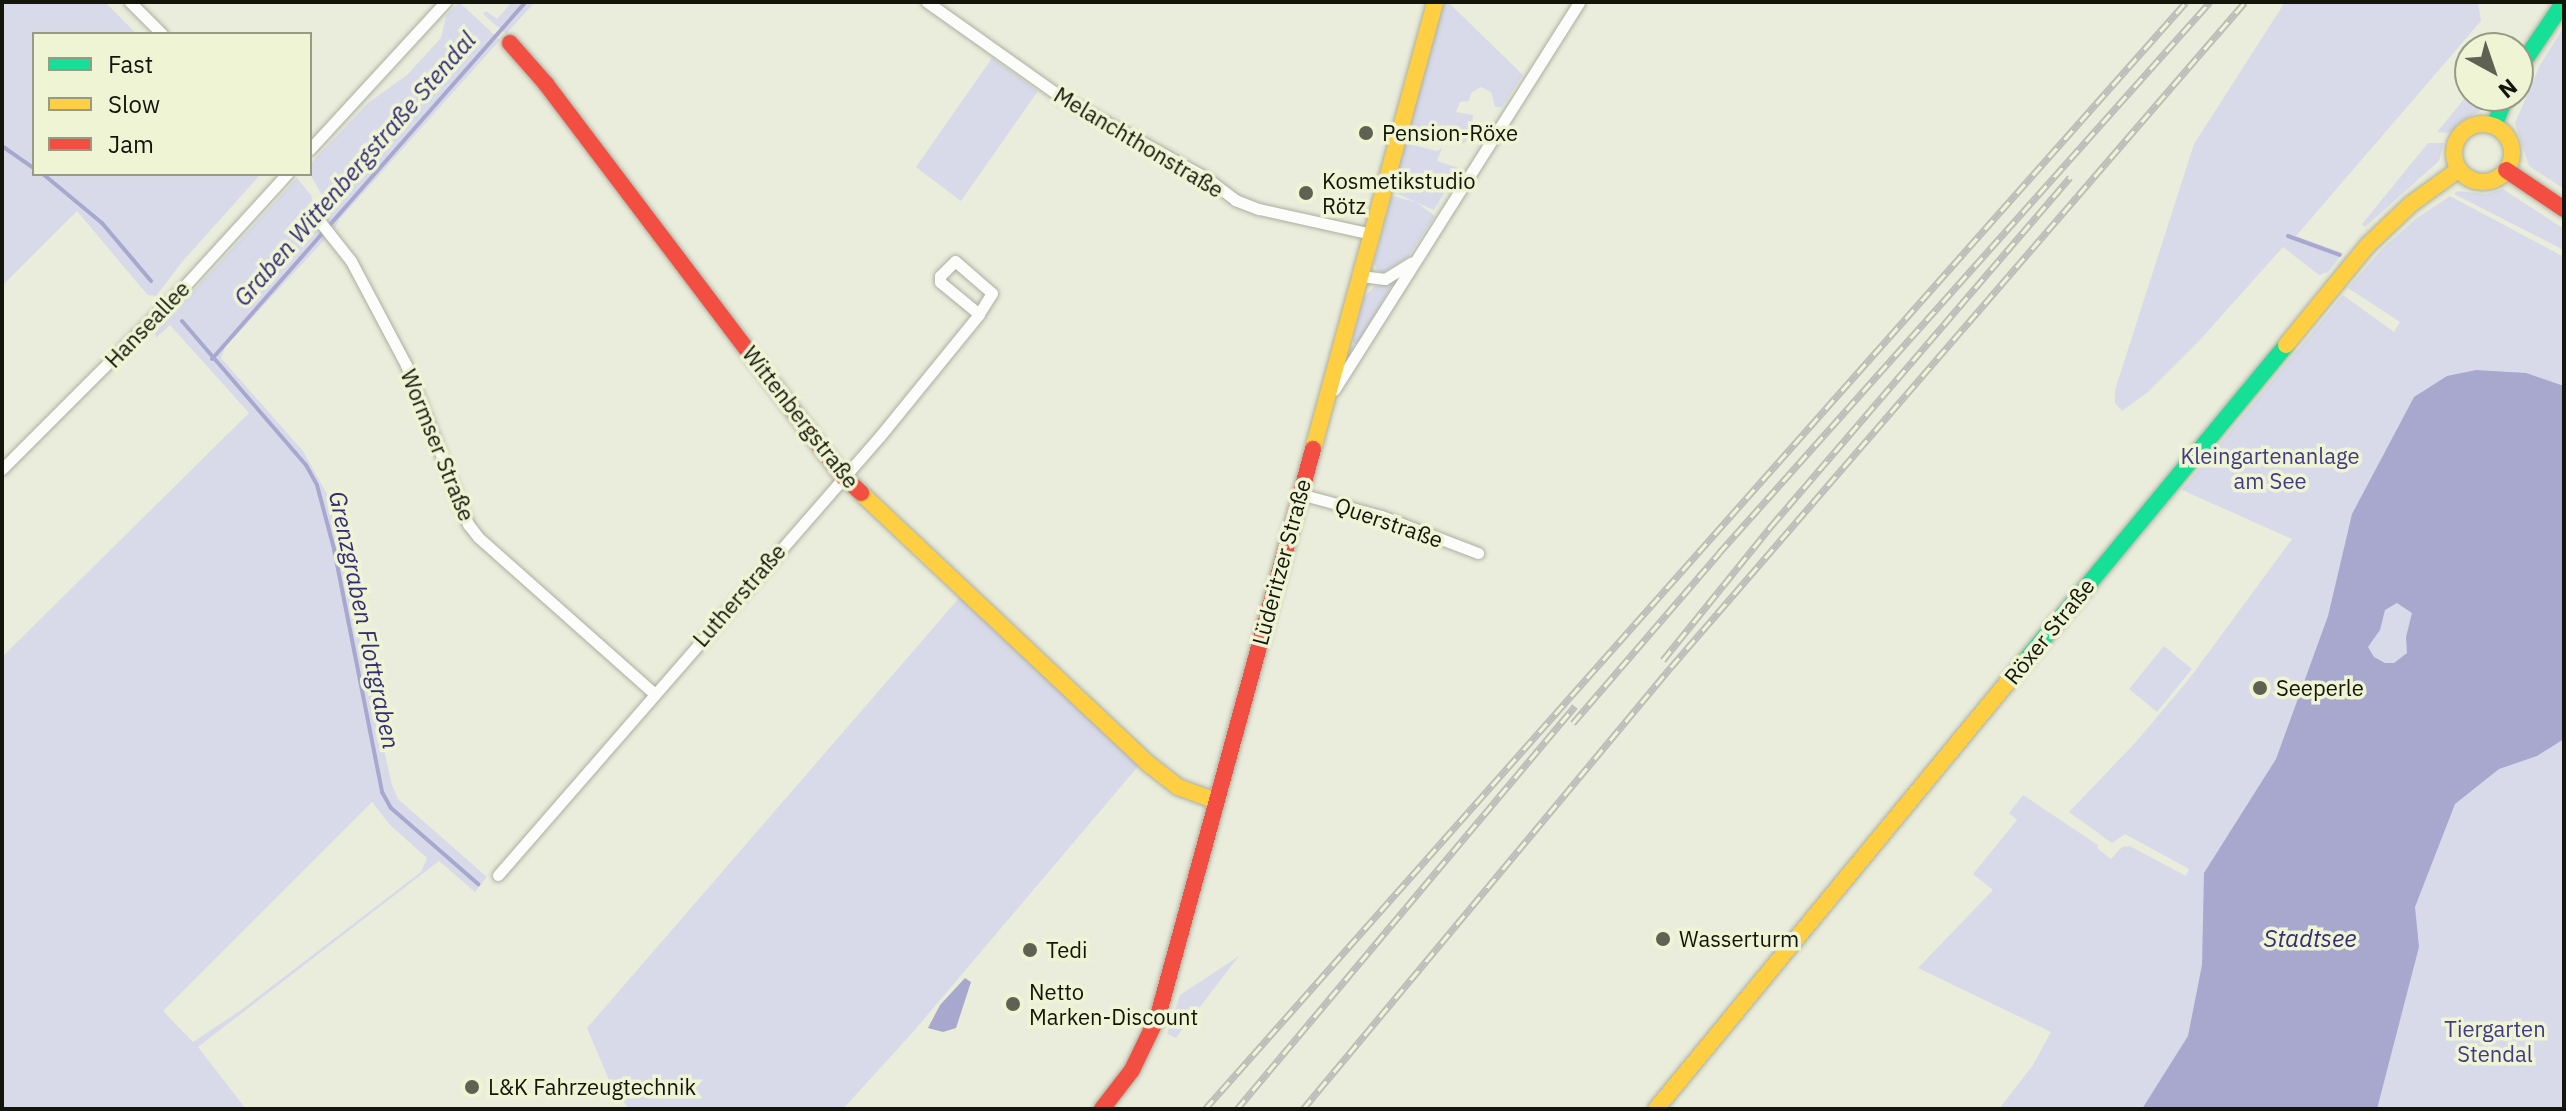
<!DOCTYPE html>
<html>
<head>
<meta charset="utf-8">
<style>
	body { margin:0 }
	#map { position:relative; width:2566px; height:1111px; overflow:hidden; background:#eaeddb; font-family:"IBM Plex Sans",sans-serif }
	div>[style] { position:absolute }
	.green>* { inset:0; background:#d8dae9 }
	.water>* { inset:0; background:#a8a8cf }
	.stream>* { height:4px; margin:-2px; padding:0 2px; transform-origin:2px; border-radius:2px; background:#a8a8cf }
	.roads { filter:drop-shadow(0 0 2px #acafa1) drop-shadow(0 0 2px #acafa1) }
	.street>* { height:11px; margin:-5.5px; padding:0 5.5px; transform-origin:5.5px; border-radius:5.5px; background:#fcfcfa }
	.fast>* { height:16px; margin:-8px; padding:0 8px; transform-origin:8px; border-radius:8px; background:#16e098 }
	.slow>* { height:16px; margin:-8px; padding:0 8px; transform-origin:8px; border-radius:8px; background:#ffcf43 }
	.slow>.ring { margin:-8px; padding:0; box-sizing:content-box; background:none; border:16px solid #ffcf43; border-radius:50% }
	.jam>* { height:16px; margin:-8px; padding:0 8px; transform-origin:8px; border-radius:8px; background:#f24e42 }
	.rail>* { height:7px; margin-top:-3.5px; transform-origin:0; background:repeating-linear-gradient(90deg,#eef4d4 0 12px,#bdbdb9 0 24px); box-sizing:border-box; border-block:2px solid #bdbdb9 }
	.dots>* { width:22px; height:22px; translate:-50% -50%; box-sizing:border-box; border:4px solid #eef4d4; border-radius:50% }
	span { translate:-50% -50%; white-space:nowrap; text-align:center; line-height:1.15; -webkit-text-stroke:7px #eef4d4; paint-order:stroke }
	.poi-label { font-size:22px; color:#14150a }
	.left { translate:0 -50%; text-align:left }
	.street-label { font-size:22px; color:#14150a }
	.park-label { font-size:22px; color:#433a87 }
	.water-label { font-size:24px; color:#362c77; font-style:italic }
	.frame { position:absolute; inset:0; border:4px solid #14150a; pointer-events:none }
	.legend { position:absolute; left:32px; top:32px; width:280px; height:144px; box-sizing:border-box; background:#eef4d4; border:2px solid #979b83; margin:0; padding:10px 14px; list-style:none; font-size:24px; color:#14150a }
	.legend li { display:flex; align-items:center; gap:16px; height:40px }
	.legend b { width:40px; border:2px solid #979b83 }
	.north { position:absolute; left:2454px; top:32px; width:80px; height:80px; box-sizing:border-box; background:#eef4d4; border:2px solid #979b83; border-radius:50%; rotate:140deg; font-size:22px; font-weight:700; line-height:32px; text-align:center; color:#14150a }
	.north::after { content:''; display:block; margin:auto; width:28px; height:36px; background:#5f6153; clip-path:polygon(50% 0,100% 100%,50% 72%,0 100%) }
</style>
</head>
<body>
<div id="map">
	<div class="green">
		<i style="clip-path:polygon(2px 2px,105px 2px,137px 34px,34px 34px,34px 174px,261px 174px,182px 262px,156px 296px,148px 295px,140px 286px,77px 211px,2px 286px)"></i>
		<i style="clip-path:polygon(459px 2px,500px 40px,339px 220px,334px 230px,324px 221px,324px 199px,310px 174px,310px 164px,368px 103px,407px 75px,441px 38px,446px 16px)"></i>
		<i style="clip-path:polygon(512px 2px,535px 2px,506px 34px,483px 14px,486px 11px,497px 19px)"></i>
		<i style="clip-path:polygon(1442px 2px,1448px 2px,1523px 75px,1502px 107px,1495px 107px,1491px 92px,1481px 87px,1471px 93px,1469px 101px,1460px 102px,1456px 112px,1473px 115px,1471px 135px,1463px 144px,1422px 129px,1417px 141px,1406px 138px)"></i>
		<i style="clip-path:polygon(2285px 2px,2478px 2px,2481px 21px,2296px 236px,2343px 253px,2328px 272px,2319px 275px,2283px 247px,2199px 341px,2148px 392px,2122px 411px,2115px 403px,2115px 390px,2194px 144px)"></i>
		<i style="clip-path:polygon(2564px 27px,2564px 189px,2529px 166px,2515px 123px,2540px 65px)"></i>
		<i style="clip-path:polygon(992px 58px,1038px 91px,961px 201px,916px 167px)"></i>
		<i style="clip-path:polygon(2470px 92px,2470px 96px,2490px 96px,2480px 111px,2461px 121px,2450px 133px,2437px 132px)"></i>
		<i style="clip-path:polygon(1405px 143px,1437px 151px,1442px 148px,1437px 161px,1459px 168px,1434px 210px,1393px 192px)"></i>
		<i style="clip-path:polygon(2428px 143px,2444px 143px,2439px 161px,2365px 227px,2362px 224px)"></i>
		<i style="clip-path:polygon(evenodd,297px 178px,311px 195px,318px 227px,328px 236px,226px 346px,221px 358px,303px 451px,327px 494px,392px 785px,398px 799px,487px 877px,475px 892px,439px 861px,198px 1047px,246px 1109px,2px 1109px,2px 657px,249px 413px,170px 325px,156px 338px,155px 333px,297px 178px,372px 802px,390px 825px,427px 858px,421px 872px,241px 1010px,193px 1042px,163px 1011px,372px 802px)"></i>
		<i style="clip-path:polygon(2503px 189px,2564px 229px,2564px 250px,2454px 194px,2457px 191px,2487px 194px)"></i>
		<i style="clip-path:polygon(1392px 196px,1416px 202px,1435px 216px,1408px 257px,1383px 273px,1377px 270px,1374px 262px)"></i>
		<i style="clip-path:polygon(2450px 196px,2564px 257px,2564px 1109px,1999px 1109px,2033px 1065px,2051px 1032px,1918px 968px,1993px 890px,1973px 874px,2017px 820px,2009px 813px,2023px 795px,2098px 845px,2097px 848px,2111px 859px,2122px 847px,2130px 846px,2186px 876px,2189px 869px,2125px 834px,2112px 843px,2069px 812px,2135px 743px,2189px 679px,2292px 539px,2182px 490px,2343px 295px,2394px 332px,2400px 322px,2348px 288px,2383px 248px,2417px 218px)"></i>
		<i style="clip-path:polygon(1394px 281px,1358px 344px,1355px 344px,1352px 341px,1364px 297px,1374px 287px)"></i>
		<i style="clip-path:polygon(960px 597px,1140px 764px,913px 1032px,843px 1109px,629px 1109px,612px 1087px,587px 1028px)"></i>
		<i style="clip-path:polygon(2164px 646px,2192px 669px,2157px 712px,2129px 689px)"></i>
		<i style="clip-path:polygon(1239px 956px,1176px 1038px,1167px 1034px,1180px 995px)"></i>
	</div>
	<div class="water">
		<i style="clip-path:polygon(evenodd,2476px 370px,2526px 373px,2564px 386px,2564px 739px,2537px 756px,2499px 769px,2455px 804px,2415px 907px,2419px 947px,2377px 1109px,2142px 1109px,2188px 1036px,2202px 965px,2204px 873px,2276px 759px,2328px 616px,2352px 514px,2414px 397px,2447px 376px,2476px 370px,2397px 603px,2412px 613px,2406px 637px,2407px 653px,2394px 663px,2385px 663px,2374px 657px,2368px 647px,2380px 630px,2385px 610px,2397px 603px)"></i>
		<i style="clip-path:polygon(965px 978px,971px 982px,956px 1028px,943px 1032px,928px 1028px,940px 1005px)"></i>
	</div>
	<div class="stream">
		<i style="left:2px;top:146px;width:39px;rotate:35deg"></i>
		<i style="left:43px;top:174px;width:77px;rotate:39.7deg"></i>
		<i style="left:102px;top:223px;width:76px;rotate:49.8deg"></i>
		<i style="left:2288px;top:236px;width:55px;rotate:20.1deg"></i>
		<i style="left:182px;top:321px;width:190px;rotate:49.3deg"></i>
		<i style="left:306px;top:465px;width:23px;rotate:61deg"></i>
		<i style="left:317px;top:485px;width:66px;rotate:75.1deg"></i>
		<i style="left:334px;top:549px;width:248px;rotate:78.8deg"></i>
		<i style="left:382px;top:792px;width:18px;rotate:61deg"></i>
		<i style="left:391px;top:808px;width:116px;rotate:41.1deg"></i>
		<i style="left:212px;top:359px;width:475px;rotate:-48.7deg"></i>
	</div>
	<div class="roads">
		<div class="street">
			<i style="left:130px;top:2px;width:45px;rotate:45deg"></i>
			<i style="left:927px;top:2px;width:164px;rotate:35.3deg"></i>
			<i style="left:1061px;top:97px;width:165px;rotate:29.1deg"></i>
			<i style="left:1205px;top:177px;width:38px;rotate:37deg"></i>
			<i style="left:1235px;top:200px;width:26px;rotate:21deg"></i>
			<i style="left:1259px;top:209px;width:116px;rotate:12.5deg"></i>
			<i style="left:310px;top:149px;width:200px;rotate:-47.4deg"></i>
			<i style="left:321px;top:223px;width:48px;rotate:51.7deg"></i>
			<i style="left:351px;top:261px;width:118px;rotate:62.1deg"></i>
			<i style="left:406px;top:365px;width:171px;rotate:68.7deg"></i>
			<i style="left:468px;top:524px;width:16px;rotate:52deg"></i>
			<i style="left:478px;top:537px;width:235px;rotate:41.6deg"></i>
			<i style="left:955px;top:261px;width:49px;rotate:40.9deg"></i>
			<i style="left:992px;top:293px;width:25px;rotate:122deg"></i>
			<i style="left:979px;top:314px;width:50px;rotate:-140.6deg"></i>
			<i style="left:940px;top:282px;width:6px;rotate:-90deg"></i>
			<i style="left:940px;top:276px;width:21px;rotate:-45deg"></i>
			<i style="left:1361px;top:276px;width:24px;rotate:7deg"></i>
			<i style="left:1385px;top:279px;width:31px;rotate:-32deg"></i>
			<i style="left:1334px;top:390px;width:459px;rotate:-57.7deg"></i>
			<i style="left:2px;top:469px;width:252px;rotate:-45deg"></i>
			<i style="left:180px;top:291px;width:159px;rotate:-47.6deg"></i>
			<i style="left:1300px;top:494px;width:84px;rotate:15.2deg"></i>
			<i style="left:1381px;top:516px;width:104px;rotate:20.9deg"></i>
			<i style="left:498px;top:875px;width:582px;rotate:-48.97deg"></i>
			<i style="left:880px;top:436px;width:157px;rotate:-50.9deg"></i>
		</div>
		<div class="fast">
			<i style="left:2518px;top:70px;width:82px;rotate:-55.9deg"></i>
			<i style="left:2494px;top:126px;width:32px;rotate:-68deg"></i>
			<i style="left:2025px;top:661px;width:410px;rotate:-50.4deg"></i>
		</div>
		<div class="slow">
			<i class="ring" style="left:2454px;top:124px;width:42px;height:42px"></i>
			<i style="left:2286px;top:345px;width:128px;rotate:-50.7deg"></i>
			<i style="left:2367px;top:246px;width:61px;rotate:-43.7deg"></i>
			<i style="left:2411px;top:204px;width:58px;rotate:-35.9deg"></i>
			<i style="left:1313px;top:449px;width:463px;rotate:-74.7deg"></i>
			<i style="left:861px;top:493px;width:397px;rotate:43.3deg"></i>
			<i style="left:1150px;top:765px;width:36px;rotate:38deg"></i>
			<i style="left:1178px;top:787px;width:40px;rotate:20.2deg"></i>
			<i style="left:1656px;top:1109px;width:580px;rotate:-50.52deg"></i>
		</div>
		<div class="jam">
			<i style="left:510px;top:43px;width:55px;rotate:48.7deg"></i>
			<i style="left:546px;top:84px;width:492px;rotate:52.9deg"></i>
			<i style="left:843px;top:476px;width:25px;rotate:43deg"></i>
			<i style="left:2506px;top:170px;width:70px;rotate:33.9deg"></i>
			<i style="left:1102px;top:1109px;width:49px;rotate:-52.4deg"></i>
			<i style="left:1132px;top:1070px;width:60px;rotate:-64.3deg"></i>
			<i style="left:1158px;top:1016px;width:588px;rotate:-74.71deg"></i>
		</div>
	</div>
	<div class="rail">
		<i style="left:1663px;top:660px;width:174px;rotate:-51.1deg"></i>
		<i style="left:1772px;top:525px;width:458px;rotate:-49.4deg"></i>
		<i style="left:1573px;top:723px;width:224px;rotate:-49.3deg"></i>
		<i style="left:1719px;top:553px;width:738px;rotate:-48.3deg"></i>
		<i style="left:1205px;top:1109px;width:1479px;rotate:-48.45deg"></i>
		<i style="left:1237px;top:1109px;width:526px;rotate:-50.01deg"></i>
		<i style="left:1303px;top:1109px;width:575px;rotate:-50.22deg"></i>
		<i style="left:1671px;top:667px;width:878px;rotate:-49.2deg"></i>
	</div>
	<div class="dots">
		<i style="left:1366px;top:133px;background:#5f6153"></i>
		<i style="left:1306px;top:193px;background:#5f6153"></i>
		<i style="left:2260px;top:688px;background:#5f6153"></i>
		<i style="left:1663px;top:939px;background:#5f6153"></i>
		<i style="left:1030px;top:950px;background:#5f6153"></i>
		<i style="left:1013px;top:1004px;background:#5f6153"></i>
		<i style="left:472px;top:1087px;background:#5f6153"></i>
	</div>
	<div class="poi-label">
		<span class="left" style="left:1382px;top:133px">Pension-Röxe</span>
		<span class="left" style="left:1322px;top:193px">Kosmetikstudio<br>Rötz</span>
		<span class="left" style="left:2276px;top:688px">Seeperle</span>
		<span class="left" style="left:1679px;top:939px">Wasserturm</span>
		<span class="left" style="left:1046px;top:950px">Tedi</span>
		<span class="left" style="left:1029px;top:1004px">Netto<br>Marken-Discount</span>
		<span class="left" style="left:488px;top:1087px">L&amp;K Fahrzeugtechnik</span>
	</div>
	<div class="street-label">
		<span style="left:1139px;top:142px;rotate:31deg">Melanchthonstraße</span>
		<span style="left:147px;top:324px;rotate:-46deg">Hanseallee</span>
		<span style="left:801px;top:417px;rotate:52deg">Wittenbergstraße</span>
		<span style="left:438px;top:445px;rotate:68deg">Wormser Straße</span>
		<span style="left:1389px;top:522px;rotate:19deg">Querstraße</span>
		<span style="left:1281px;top:562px;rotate:-75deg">Lüderitzer Straße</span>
		<span style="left:739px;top:595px;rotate:-49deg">Lutherstraße</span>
		<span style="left:2049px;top:631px;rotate:-51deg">Röxer Straße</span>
	</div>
	<div class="park-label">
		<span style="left:2270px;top:468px">Kleingartenanlage<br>am See</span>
		<span style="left:2495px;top:1041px">Tiergarten<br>Stendal</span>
	</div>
	<div class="water-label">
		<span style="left:355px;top:169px;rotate:-49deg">Graben Wittenbergstraße Stendal</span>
		<span style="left:364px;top:620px;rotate:78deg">Grenzgraben Flottgraben</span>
		<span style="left:2310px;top:939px">Stadtsee</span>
	</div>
	<div class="frame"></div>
	<ul class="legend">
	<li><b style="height:10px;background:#16e098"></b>Fast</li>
	<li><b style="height:10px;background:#ffcf43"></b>Slow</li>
	<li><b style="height:10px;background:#f24e42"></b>Jam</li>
	</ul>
	<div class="north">N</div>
</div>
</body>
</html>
